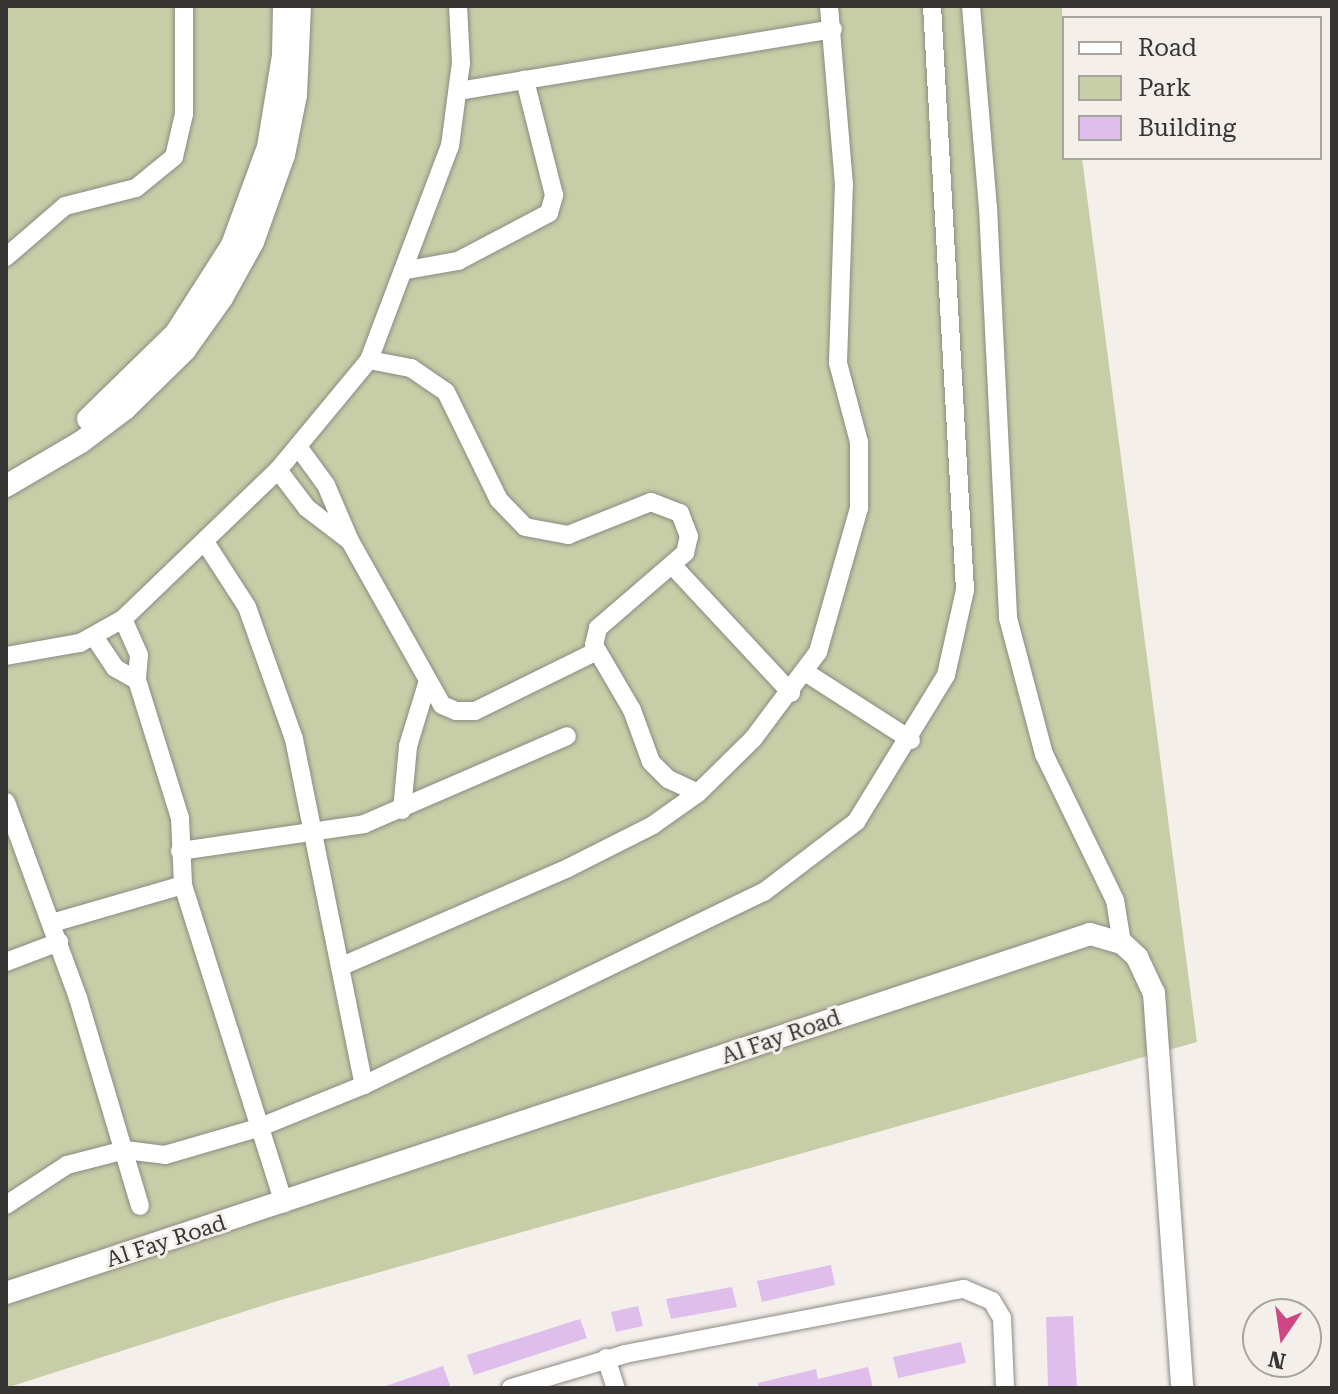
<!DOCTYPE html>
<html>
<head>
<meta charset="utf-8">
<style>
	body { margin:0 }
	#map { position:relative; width:1338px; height:1394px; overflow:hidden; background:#f4efea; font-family:"Roboto Serif",serif }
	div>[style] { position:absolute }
	.green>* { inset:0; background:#c7cda6 }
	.building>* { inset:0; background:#dfbeeb }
	.roads { filter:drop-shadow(0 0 2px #8d8984) drop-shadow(0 0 2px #8d8984) }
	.minor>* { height:18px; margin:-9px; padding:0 9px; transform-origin:9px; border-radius:9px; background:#fff }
	.tertiary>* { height:22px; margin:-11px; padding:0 11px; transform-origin:11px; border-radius:11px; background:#fff }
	span { translate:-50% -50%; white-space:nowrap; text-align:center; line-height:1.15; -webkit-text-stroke:6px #f4efea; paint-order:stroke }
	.street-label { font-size:22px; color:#373533 }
	.frame { position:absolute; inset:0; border:8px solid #373533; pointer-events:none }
	.legend { position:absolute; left:1062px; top:16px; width:260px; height:144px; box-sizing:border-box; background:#f4efea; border:2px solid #a8a5a1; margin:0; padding:10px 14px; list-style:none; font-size:24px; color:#373533 }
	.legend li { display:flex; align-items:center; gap:16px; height:40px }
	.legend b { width:40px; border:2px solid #a8a5a1 }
	.north { position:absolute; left:1242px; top:1298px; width:80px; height:80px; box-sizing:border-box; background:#f4efea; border:2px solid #a8a5a1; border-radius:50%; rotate:193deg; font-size:22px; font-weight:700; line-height:32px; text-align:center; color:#373533 }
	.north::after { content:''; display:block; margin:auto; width:28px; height:36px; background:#ce4683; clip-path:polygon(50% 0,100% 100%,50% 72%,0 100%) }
</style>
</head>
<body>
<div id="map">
	<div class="green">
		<i style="clip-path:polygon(6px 6px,1062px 6px,1064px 158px,1082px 158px,1197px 1042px,277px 1301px,6px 1388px)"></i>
	</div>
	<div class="building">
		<i style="clip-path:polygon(831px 1265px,835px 1285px,762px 1302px,757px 1281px)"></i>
		<i style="clip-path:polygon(732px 1287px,737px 1307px,671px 1319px,666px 1299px)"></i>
		<i style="clip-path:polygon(638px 1306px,643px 1326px,616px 1332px,611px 1312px)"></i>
		<i style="clip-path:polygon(1073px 1316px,1077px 1388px,1048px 1388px,1046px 1317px)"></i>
		<i style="clip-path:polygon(580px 1319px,587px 1338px,474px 1375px,467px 1355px)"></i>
		<i style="clip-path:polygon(961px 1342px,966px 1363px,898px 1378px,893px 1357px)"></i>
		<i style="clip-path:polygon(443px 1366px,451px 1388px,386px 1388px,386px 1386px)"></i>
		<i style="clip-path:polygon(868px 1367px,873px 1388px,758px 1388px,758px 1383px,816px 1369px,818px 1379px)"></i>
	</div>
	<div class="roads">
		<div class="minor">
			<i style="left:971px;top:6px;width:202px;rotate:85.2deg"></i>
			<i style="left:988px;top:207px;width:411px;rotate:87.2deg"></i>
			<i style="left:1008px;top:618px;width:141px;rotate:75.2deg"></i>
			<i style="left:1044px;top:754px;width:162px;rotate:64.1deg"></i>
			<i style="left:1115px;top:900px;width:44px;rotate:80.8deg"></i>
			<i style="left:459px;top:91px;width:379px;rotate:-9.4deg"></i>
			<i style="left:6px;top:257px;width:78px;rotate:-40.8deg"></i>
			<i style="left:65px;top:206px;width:73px;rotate:-14.2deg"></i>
			<i style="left:136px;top:188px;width:49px;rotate:-39.2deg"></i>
			<i style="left:174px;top:157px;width:44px;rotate:-76.9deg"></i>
			<i style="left:184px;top:114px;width:108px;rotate:-90deg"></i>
			<i style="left:407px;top:270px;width:52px;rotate:-10deg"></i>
			<i style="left:458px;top:261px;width:103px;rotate:-27.8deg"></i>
			<i style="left:549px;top:213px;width:19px;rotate:-74deg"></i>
			<i style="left:554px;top:195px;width:119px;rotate:-104.2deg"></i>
			<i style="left:369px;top:360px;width:43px;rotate:10.8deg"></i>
			<i style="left:411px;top:368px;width:42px;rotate:34.4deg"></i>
			<i style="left:446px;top:392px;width:120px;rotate:63.9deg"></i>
			<i style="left:499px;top:500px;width:37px;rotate:46deg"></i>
			<i style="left:525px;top:527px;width:44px;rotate:10.5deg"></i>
			<i style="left:568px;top:535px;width:89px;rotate:-21.7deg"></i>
			<i style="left:651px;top:502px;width:31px;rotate:21deg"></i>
			<i style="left:680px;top:513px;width:25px;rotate:69deg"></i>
			<i style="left:689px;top:536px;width:17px;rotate:103deg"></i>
			<i style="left:685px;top:553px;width:115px;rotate:139.2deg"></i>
			<i style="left:598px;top:628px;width:17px;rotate:103deg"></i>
			<i style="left:594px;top:645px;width:75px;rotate:59.7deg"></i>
			<i style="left:632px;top:710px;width:55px;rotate:69.9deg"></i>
			<i style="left:651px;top:762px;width:24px;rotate:45deg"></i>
			<i style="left:668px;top:779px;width:33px;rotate:25deg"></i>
			<i style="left:299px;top:448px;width:46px;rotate:53.9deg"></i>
			<i style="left:326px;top:485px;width:61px;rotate:66.8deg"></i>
			<i style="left:350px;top:541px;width:188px;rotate:60.7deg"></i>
			<i style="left:442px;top:705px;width:15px;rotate:23deg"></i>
			<i style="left:456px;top:711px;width:19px"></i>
			<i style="left:475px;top:711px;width:134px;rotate:-26.2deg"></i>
			<i style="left:278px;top:470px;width:48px;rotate:52.7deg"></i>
			<i style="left:307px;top:508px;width:54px;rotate:37.5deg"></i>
			<i style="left:205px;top:542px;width:77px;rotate:57.1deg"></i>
			<i style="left:247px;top:607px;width:140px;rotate:70.4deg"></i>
			<i style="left:294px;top:739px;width:353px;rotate:78.6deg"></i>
			<i style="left:674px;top:567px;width:172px;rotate:47.1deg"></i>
			<i style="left:123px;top:619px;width:39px;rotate:66deg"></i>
			<i style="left:139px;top:655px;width:25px;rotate:95deg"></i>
			<i style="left:137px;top:680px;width:145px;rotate:72.7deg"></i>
			<i style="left:180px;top:818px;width:67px;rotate:87.4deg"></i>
			<i style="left:183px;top:885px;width:334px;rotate:72.4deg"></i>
			<i style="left:95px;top:638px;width:36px;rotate:56deg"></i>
			<i style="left:115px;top:668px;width:25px;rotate:29deg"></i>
			<i style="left:6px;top:656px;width:75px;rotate:-10deg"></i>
			<i style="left:80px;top:643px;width:49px;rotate:-29.2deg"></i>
			<i style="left:123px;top:619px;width:215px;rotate:-43.9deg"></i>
			<i style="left:278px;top:470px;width:143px;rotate:-50.4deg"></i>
			<i style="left:369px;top:360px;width:229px;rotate:-69.3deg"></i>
			<i style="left:450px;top:146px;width:84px;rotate:-82.5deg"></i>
			<i style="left:461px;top:63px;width:57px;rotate:-93deg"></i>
			<i style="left:805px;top:672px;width:126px;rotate:32.7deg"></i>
			<i style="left:6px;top:802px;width:209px;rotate:69.8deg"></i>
			<i style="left:78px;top:998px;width:217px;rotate:73.4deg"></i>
			<i style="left:402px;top:810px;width:64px;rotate:-84.6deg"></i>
			<i style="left:408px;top:746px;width:65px;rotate:-73deg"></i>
			<i style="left:180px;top:851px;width:186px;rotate:-8.3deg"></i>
			<i style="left:364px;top:824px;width:221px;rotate:-23.4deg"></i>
			<i style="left:52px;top:923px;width:136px;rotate:-16.2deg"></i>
			<i style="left:6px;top:962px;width:57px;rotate:-20.7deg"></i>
			<i style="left:342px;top:966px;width:246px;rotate:-23.4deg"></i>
			<i style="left:568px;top:868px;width:95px;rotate:-26.8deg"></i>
			<i style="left:653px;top:825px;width:55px;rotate:-35.4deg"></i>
			<i style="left:698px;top:793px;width:77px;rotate:-44.5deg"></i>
			<i style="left:753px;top:739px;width:109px;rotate:-53.2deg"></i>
			<i style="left:818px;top:652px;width:150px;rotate:-74.1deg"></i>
			<i style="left:859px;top:508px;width:66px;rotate:-90deg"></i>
			<i style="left:859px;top:442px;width:82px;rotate:-104.9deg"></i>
			<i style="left:838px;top:363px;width:178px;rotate:-88.1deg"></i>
			<i style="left:844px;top:185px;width:180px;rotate:-94.8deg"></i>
			<i style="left:6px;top:1205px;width:73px;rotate:-33.3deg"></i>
			<i style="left:67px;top:1165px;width:60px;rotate:-14.5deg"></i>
			<i style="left:125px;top:1150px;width:40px;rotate:7.1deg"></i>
			<i style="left:165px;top:1155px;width:97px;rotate:-16.2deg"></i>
			<i style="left:258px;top:1128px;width:114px;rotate:-22.1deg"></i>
			<i style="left:364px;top:1085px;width:444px;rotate:-25.8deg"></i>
			<i style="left:764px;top:892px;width:116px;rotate:-37.3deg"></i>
			<i style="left:856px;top:822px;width:172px;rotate:-58.5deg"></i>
			<i style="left:946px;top:675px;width:87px;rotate:-77.4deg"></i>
			<i style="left:965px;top:590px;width:585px;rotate:-93.23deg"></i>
			<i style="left:606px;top:1358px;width:32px;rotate:72deg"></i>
			<i style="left:511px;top:1388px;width:119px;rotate:-16.6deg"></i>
			<i style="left:625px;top:1354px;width:345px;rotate:-10.9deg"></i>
			<i style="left:964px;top:1289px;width:30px;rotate:23deg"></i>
			<i style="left:992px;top:1301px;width:20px;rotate:60deg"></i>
			<i style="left:1002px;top:1318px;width:70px;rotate:87.5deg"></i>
		</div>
		<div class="tertiary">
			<i style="left:88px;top:419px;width:123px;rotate:-44.3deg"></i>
			<i style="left:176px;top:333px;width:104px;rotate:-57.5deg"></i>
			<i style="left:232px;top:245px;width:104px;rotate:-69.8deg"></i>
			<i style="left:268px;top:147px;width:93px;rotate:-80.7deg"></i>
			<i style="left:283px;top:55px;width:49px;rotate:-88.8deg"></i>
			<i style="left:6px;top:486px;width:87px;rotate:-30.4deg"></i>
			<i style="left:81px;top:442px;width:55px;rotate:-36.9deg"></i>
			<i style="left:125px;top:409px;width:84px;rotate:-44.5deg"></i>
			<i style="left:185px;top:350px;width:64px;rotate:-54.6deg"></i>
			<i style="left:222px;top:298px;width:64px;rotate:-61deg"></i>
			<i style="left:253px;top:242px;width:92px;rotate:-70.4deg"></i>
			<i style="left:284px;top:155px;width:61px;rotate:-78.7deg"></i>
			<i style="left:296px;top:95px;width:89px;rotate:-87.4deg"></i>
			<i style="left:6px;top:1293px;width:1142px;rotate:-18.32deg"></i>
			<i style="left:1090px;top:934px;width:33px;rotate:16deg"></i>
			<i style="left:1122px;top:943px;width:21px;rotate:43deg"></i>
			<i style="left:1137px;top:957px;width:40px;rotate:65deg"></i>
			<i style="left:1154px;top:993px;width:396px;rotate:85.9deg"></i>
		</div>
	</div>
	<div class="street-label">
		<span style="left:781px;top:1037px;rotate:-19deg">Al Fay Road</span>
		<span style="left:166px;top:1241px;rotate:-18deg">Al Fay Road</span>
	</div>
	<div class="frame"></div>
	<ul class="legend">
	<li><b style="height:10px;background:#fff"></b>Road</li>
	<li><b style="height:22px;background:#c7cda6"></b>Park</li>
	<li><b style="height:22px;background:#dfbeeb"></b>Building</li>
	</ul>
	<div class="north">N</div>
</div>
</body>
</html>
